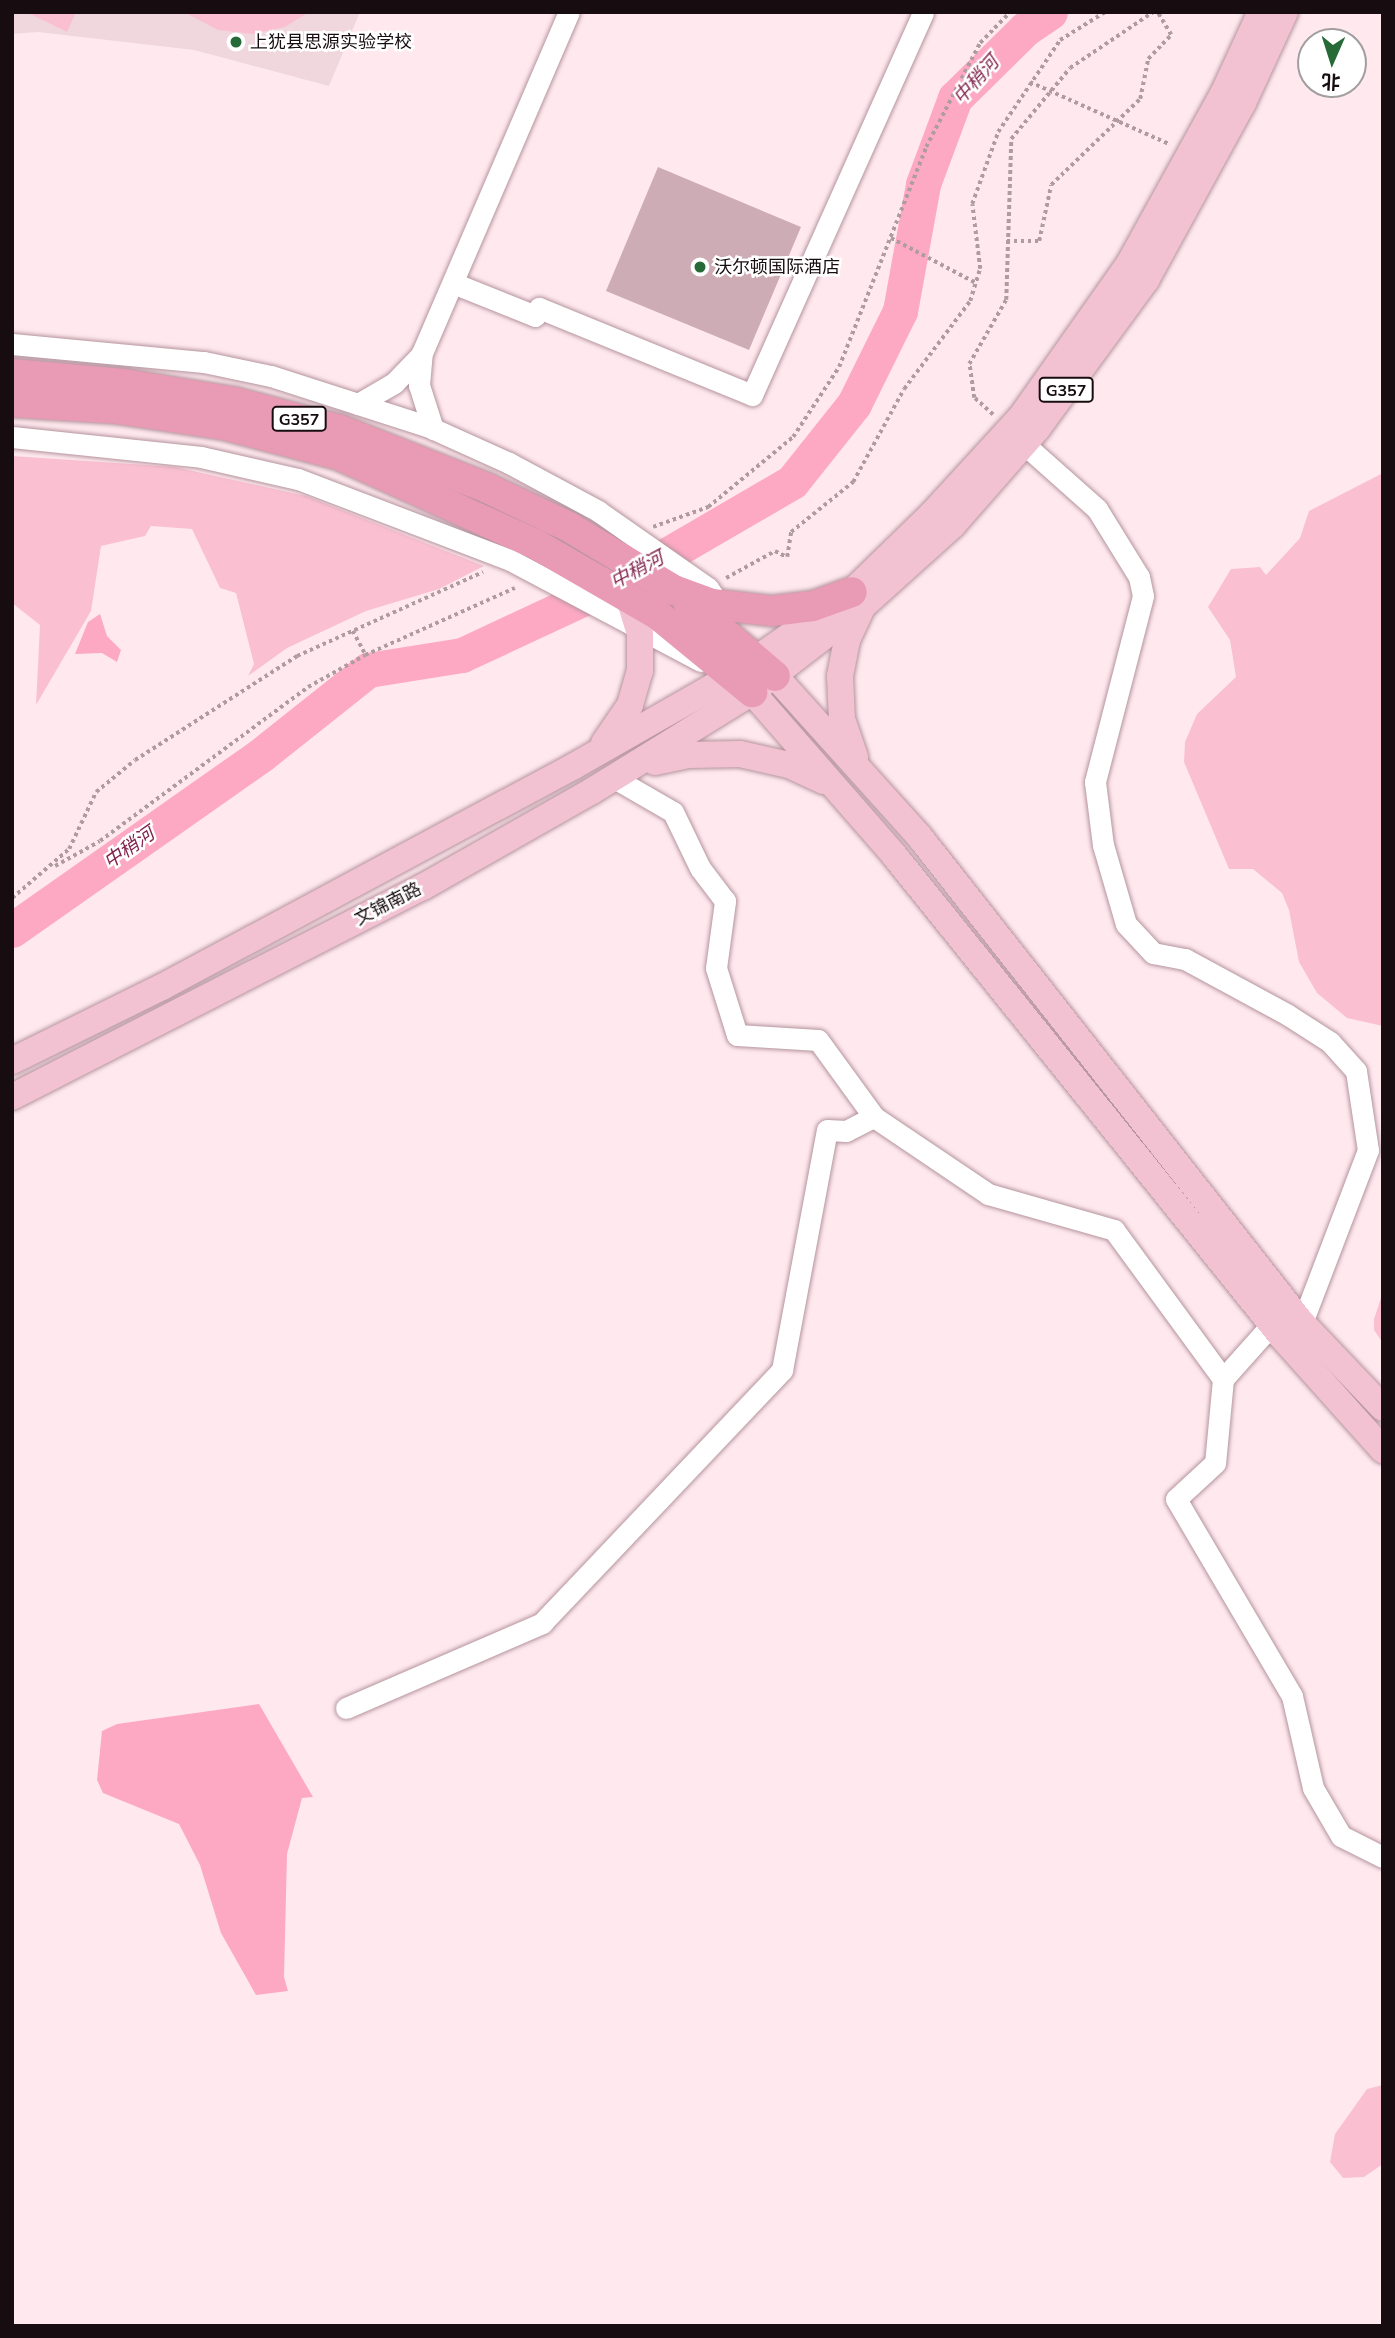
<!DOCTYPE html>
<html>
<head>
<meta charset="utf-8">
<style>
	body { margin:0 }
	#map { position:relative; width:1395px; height:2338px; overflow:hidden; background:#ffe9ef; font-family:Mulish,"Noto Sans SC",sans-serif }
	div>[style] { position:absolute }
	.built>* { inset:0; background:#f0d7dd }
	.green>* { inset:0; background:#fac0d2 }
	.water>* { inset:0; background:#fda9c4 }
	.river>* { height:35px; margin:-17.5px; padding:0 17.5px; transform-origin:17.5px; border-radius:17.5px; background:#fda9c4 }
	.building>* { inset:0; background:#ceacb6 }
	.path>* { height:3.5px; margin-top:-1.75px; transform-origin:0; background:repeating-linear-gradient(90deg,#ae9ca1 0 3.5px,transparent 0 7px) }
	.roads { filter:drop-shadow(0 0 2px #b5949e) drop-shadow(0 0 2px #b5949e) }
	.minor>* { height:21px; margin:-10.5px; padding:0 10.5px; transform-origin:10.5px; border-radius:10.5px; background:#fff }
	.major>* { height:26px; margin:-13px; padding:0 13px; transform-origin:13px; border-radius:13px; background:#f2c2d2 }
	.highway>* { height:30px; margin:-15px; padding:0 15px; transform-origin:15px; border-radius:15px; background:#e99ab4 }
	.dots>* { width:19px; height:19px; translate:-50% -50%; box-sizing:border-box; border:4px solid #fff; border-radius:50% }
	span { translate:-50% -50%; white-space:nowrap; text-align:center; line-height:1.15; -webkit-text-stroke:5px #fff; paint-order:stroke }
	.shield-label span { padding:2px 5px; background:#fff; border:2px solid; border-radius:5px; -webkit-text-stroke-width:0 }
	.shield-label { font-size:16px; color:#170c0f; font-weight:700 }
	.poi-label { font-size:18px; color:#170c0f }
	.left { translate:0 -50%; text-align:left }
	.street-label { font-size:18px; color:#170c0f }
	.water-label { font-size:19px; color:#82234b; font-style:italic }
	.frame { position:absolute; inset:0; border:14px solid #170c0f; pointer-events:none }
	.north { position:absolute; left:1297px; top:28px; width:70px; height:70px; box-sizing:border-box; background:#fff; border:2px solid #a29e9f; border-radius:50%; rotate:183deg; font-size:19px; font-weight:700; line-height:28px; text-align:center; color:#170c0f }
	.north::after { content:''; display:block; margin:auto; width:24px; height:32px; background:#266b37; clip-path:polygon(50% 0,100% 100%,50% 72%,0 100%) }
</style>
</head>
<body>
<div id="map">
	<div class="built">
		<i style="clip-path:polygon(12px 12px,360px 12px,329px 86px,194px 50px,38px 32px,12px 34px)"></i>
	</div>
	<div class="green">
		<i style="clip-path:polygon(26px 12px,76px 12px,67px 32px)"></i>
		<i style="clip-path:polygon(184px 12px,309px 12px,285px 27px,252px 34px,218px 30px)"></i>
		<i style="clip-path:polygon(12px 456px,175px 467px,306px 496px,484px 566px,439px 589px,366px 611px,287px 648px,248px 676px,254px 664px,236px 593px,220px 588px,192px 529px,151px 526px,145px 536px,101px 546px,91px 611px,36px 705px,40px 625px,12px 603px)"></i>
		<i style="clip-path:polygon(1383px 473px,1383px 1026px,1347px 1018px,1317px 993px,1299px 962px,1289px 910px,1282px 893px,1253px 869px,1229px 869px,1184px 762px,1185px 742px,1197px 714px,1236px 677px,1230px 640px,1208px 607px,1231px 569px,1260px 567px,1266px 575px,1300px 538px,1309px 511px)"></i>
		<i style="clip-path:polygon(1383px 1292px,1383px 1343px,1374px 1330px,1374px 1319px)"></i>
		<i style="clip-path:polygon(1383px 2085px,1383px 2164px,1364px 2177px,1343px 2178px,1330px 2162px,1335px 2134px,1367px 2089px)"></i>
	</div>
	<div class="water">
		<i style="clip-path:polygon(100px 614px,107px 636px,121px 650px,117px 662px,102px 653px,75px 654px,88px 622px)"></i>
		<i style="clip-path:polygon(259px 1704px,313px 1797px,302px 1798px,287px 1854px,284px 1977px,288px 1991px,256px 1995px,221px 1933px,200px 1865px,179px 1824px,103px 1793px,97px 1780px,102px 1731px,117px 1724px)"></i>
	</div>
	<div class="river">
		<i style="left:12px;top:930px;width:304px;rotate:-35.1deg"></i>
		<i style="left:261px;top:755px;width:137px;rotate:-38.5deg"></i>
		<i style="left:368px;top:670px;width:95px;rotate:-9.1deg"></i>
		<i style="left:462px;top:655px;width:182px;rotate:-25deg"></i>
		<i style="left:627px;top:578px;width:191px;rotate:-30.2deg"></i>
		<i style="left:792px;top:482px;width:100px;rotate:-51.5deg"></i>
		<i style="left:854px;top:404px;width:104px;rotate:-63.7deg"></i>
		<i style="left:900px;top:311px;width:129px;rotate:-79.7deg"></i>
		<i style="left:923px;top:184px;width:92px;rotate:-69.6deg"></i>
		<i style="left:955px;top:98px;width:98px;rotate:-44.6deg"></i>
		<i style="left:1025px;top:29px;width:30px;rotate:-34deg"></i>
	</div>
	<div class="building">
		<i style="clip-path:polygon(658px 167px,801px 227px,749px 350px,606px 291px)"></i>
	</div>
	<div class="path">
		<i style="left:1030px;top:82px;width:152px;rotate:24deg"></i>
		<i style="left:891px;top:238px;width:96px;rotate:27.9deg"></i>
		<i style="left:1007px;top:241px;width:32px"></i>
		<i style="left:1039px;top:241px;width:57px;rotate:-77.9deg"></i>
		<i style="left:1051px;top:185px;width:124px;rotate:-44deg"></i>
		<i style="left:1140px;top:99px;width:41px;rotate:-78.7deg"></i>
		<i style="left:1148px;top:59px;width:33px;rotate:-46deg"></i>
		<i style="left:1171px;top:35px;width:27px;rotate:-121deg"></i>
		<i style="left:993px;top:415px;width:25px;rotate:-138deg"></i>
		<i style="left:974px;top:398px;width:34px;rotate:-98deg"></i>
		<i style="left:969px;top:364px;width:74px;rotate:-60deg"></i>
		<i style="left:1006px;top:300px;width:161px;rotate:-88.2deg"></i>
		<i style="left:1011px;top:139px;width:92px;rotate:-50.3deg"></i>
		<i style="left:1070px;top:68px;width:100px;rotate:-34deg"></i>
		<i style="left:653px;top:527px;width:59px;rotate:-20deg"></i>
		<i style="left:708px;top:507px;width:110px;rotate:-39.5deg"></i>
		<i style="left:793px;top:437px;width:84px;rotate:-56.7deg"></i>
		<i style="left:839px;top:367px;width:237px;rotate:-68.4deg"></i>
		<i style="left:926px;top:147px;width:117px;rotate:-62.6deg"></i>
		<i style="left:980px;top:43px;width:43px;rotate:-45.9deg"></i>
		<i style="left:726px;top:578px;width:56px;rotate:-28.9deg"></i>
		<i style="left:775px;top:551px;width:13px;rotate:27deg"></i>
		<i style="left:787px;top:557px;width:25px;rotate:-81deg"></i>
		<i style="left:791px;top:532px;width:80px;rotate:-38.9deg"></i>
		<i style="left:853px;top:482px;width:106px;rotate:-61.3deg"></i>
		<i style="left:904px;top:389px;width:110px;rotate:-53.1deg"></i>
		<i style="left:970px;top:301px;width:34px;rotate:-73deg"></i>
		<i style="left:980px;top:269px;width:65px;rotate:-97deg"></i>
		<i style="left:972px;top:204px;width:77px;rotate:-70.1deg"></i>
		<i style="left:998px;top:132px;width:111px;rotate:-56deg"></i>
		<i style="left:1060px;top:40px;width:53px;rotate:-31.9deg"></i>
		<i style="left:353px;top:631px;width:26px;rotate:62deg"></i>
		<i style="left:55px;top:866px;width:51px;rotate:-29.1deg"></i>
		<i style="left:100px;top:841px;width:259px;rotate:-36.5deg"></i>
		<i style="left:308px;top:687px;width:65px;rotate:-29.3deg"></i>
		<i style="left:365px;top:655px;width:164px;rotate:-24.1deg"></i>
		<i style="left:12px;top:898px;width:75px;rotate:-40.7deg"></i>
		<i style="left:69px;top:849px;width:63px;rotate:-64.7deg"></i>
		<i style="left:96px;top:792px;width:50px;rotate:-39.4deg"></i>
		<i style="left:135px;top:760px;width:193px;rotate:-32.7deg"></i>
		<i style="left:297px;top:656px;width:204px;rotate:-24.3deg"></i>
	</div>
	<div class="roads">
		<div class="minor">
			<i style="left:453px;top:283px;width:88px;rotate:21.9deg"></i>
			<i style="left:535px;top:316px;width:9px;rotate:-63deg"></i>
			<i style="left:539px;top:308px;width:230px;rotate:22.2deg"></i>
			<i style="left:752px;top:395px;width:419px;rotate:-65.9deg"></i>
			<i style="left:12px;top:344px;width:193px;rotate:5.4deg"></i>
			<i style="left:204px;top:362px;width:68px;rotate:11.8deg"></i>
			<i style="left:271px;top:376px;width:164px;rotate:17.8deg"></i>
			<i style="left:427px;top:426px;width:90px;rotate:24.3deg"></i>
			<i style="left:509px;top:463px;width:101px;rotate:28.3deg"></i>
			<i style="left:598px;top:511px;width:134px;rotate:35deg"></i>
			<i style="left:708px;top:588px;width:22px;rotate:56deg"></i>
			<i style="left:358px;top:404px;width:42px;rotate:-30.3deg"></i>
			<i style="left:394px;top:383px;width:39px;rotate:-46deg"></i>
			<i style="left:433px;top:429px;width:46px;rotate:-107.7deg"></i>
			<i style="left:419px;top:385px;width:32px;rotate:-85deg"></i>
			<i style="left:422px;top:353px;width:371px;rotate:-66.7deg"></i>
			<i style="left:12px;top:437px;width:190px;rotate:6deg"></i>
			<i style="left:201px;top:457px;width:99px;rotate:12.8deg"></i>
			<i style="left:298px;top:479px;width:227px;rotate:20.9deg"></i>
			<i style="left:510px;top:560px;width:216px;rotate:27.9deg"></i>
			<i style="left:1024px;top:444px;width:98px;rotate:41.7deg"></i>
			<i style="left:1097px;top:509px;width:80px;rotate:58.3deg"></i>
			<i style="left:1139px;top:577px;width:19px;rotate:78deg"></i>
			<i style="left:1143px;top:596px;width:192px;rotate:104.5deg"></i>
			<i style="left:1095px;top:782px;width:64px;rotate:82.8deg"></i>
			<i style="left:1103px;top:845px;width:82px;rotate:73.8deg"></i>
			<i style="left:1126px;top:924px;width:40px;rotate:47deg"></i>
			<i style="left:1153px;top:953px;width:33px;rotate:11deg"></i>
			<i style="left:1185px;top:959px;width:117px;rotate:28.5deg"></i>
			<i style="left:1288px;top:1015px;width:50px;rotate:32.7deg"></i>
			<i style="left:1330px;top:1042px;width:39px;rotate:48deg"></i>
			<i style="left:1356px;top:1071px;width:80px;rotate:81.4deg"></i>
			<i style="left:1368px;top:1150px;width:185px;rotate:110.9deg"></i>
			<i style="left:874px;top:1117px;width:138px;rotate:34deg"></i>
			<i style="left:988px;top:1194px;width:131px;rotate:15.9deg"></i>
			<i style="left:1114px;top:1230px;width:185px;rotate:53.8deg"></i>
			<i style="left:1272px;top:1324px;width:74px;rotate:131.7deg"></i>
			<i style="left:1223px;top:1379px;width:84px;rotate:95.4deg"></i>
			<i style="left:1215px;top:1463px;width:53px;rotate:137.3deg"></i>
			<i style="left:1176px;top:1499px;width:229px;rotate:59.5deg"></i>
			<i style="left:1292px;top:1696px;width:94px;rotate:77.1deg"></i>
			<i style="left:1313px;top:1788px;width:56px;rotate:59.7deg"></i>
			<i style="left:1341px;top:1836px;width:47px;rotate:26.6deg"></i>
			<i style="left:346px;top:1708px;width:214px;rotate:-23.4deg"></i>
			<i style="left:542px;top:1623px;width:349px;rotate:-46.5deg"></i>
			<i style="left:782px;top:1370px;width:244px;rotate:-79.4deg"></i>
			<i style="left:827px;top:1130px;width:19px;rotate:3deg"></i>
			<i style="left:846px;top:1131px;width:31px;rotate:-27deg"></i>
			<i style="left:874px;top:1117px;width:95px;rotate:-126deg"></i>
			<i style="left:818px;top:1040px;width:81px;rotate:-176.5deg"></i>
			<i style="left:737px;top:1035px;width:70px;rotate:-107.4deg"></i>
			<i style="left:716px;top:968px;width:68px;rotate:-82.3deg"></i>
			<i style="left:725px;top:901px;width:41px;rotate:-127.1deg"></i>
			<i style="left:700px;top:868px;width:62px;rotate:-115.7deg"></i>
			<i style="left:673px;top:812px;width:68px;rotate:-150deg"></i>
		</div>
		<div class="major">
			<i style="left:775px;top:676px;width:215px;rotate:48deg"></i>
			<i style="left:919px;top:836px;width:620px;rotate:51.82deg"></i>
			<i style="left:1302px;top:1323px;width:117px;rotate:46.4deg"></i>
			<i style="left:752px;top:692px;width:216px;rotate:48.9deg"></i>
			<i style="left:894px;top:855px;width:619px;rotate:51.17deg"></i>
			<i style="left:1282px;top:1337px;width:152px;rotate:48.2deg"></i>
			<i style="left:604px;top:743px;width:46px;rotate:-55.6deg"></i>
			<i style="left:630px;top:705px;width:35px;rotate:-74deg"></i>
			<i style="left:640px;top:671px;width:37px;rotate:-90deg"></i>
			<i style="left:640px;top:634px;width:37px;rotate:-107deg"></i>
			<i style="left:855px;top:757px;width:40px;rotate:-108.9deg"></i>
			<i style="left:842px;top:719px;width:43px;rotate:-92.7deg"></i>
			<i style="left:840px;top:676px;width:37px;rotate:-79deg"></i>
			<i style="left:847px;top:640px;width:33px;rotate:-65deg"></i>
			<i style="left:655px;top:762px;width:34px;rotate:-12deg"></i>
			<i style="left:688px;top:755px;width:52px;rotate:-1.1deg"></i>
			<i style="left:740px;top:754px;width:50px;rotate:12.7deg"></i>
			<i style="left:789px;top:765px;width:38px;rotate:25deg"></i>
			<i style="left:12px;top:1061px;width:167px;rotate:-26.3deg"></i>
			<i style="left:162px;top:987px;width:468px;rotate:-28.2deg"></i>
			<i style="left:574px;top:766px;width:182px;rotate:-29.7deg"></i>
			<i style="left:732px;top:676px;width:146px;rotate:-35deg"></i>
			<i style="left:852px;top:592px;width:113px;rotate:-44.3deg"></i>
			<i style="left:933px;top:513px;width:130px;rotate:-47.5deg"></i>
			<i style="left:1021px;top:417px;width:187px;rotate:-54.8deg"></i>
			<i style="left:1129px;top:264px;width:196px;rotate:-61.1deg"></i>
			<i style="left:1224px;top:92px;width:88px;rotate:-65.2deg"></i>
			<i style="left:12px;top:1097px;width:462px;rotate:-27.1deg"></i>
			<i style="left:423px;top:887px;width:194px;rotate:-29.6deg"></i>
			<i style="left:592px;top:791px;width:188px;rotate:-31.7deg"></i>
			<i style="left:752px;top:692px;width:139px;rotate:-37.7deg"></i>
			<i style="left:862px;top:607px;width:122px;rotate:-42deg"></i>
			<i style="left:953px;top:525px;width:128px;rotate:-48.8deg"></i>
			<i style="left:1037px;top:429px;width:185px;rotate:-53.8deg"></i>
			<i style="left:1146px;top:280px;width:202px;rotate:-61.3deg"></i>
			<i style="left:1243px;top:103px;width:100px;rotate:-65.2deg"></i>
		</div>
		<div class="highway">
			<i style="left:12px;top:374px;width:112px;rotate:5.1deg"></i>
			<i style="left:124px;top:384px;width:111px;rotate:9.3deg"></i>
			<i style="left:234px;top:402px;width:110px;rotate:14.8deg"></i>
			<i style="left:340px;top:430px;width:158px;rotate:21.5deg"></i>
			<i style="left:487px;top:488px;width:91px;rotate:25.4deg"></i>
			<i style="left:569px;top:527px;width:122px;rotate:31deg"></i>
			<i style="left:674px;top:590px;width:40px;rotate:20.2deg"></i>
			<i style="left:712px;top:604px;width:60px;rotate:6.7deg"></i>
			<i style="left:772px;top:611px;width:41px;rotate:-7deg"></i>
			<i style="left:813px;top:606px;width:41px;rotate:-19.7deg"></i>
			<i style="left:12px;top:402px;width:107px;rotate:3.7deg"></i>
			<i style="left:119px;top:409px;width:107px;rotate:8.6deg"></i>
			<i style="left:225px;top:425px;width:118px;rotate:14.7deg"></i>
			<i style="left:339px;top:455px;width:217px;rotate:24.4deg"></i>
			<i style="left:537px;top:545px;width:140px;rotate:30deg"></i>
			<i style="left:658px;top:615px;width:122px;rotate:39.3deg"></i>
			<i style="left:688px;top:602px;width:114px;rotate:40.4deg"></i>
		</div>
	</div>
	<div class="dots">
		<i style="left:236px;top:42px;background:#266b37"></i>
		<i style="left:700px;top:267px;background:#266b37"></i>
	</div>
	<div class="shield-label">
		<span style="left:1066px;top:390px">G357</span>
		<span style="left:299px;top:419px">G357</span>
	</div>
	<div class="poi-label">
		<span class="left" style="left:250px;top:42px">上犹县思源实验学校</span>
		<span class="left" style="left:714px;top:267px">沃尔顿国际酒店</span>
	</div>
	<div class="street-label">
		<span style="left:388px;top:904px;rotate:-27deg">文锦南路</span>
	</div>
	<div class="water-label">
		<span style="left:976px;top:80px;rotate:-48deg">中稍河</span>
		<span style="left:637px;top:570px;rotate:-28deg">中稍河</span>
		<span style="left:129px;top:848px;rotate:-35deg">中稍河</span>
	</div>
	<div class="frame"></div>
	<div class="north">北</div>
</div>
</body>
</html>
